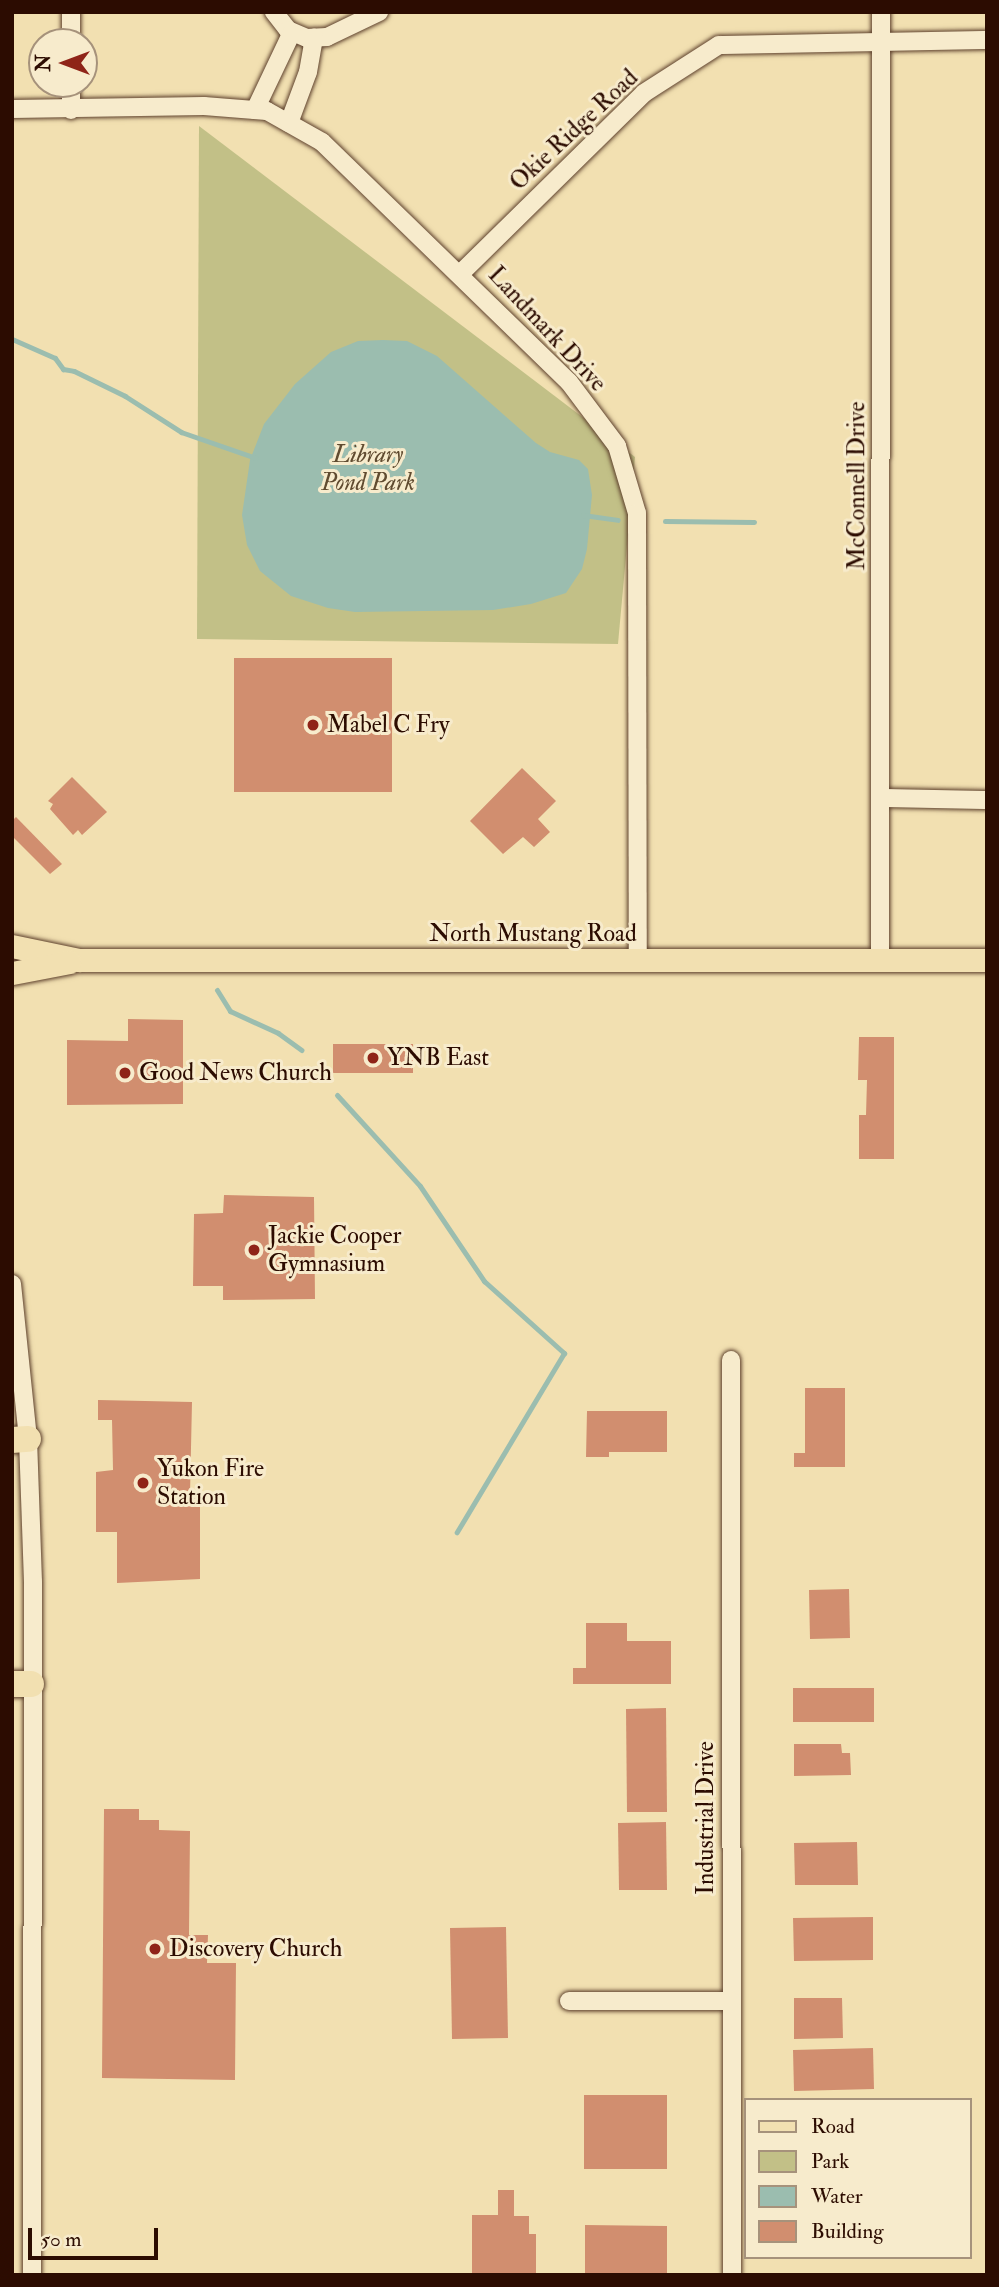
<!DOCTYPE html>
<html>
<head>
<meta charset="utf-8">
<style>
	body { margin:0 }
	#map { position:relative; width:999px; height:2287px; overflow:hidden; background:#f2e0b1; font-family:"IM FELL Double Pica",serif }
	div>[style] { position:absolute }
	.green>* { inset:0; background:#c2c087 }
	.water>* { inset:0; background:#9bbdaf }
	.stream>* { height:5px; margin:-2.5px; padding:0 2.5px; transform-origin:2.5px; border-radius:2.5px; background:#9bbdaf }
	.building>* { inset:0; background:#d18e6f }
	.roads { filter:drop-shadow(0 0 2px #5e412d) drop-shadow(0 0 2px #5e412d) }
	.minor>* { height:18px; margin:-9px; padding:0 9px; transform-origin:9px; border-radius:9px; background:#f7ebcc }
	.major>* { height:23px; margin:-11.5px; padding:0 11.5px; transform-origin:11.5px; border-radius:11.5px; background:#f2e0b1 }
	.highway>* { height:26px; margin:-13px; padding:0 13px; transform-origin:13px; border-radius:13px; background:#f2e0b1 }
	.dots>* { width:19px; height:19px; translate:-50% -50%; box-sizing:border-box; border:4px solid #f7ebcc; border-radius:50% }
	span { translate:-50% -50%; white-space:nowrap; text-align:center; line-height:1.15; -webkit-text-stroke:6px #f7ebcc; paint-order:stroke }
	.street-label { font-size:24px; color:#2c0c01 }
	.park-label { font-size:24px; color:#604b30; font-style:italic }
	.poi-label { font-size:24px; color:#2c0c01 }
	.left { translate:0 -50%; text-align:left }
	.frame { position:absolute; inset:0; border:14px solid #2c0c01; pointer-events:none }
	.legend { position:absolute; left:744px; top:2098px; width:228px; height:161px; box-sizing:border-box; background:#f7ebcc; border:2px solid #a6927b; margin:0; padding:9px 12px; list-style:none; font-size:21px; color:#2c0c01 }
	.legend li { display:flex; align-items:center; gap:14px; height:35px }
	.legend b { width:35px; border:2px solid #a6927b }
	.north { position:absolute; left:28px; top:28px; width:70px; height:70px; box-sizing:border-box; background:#f7ebcc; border:2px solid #a6927b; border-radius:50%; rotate:270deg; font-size:19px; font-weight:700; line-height:28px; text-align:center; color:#2c0c01 }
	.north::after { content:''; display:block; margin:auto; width:24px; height:32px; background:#8f2418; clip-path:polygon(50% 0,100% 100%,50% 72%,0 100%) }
	.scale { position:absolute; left:28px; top:2228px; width:130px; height:32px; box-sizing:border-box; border:4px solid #2c0c01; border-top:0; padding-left:9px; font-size:21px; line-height:24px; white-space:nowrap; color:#2c0c01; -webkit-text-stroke:5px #f7ebcc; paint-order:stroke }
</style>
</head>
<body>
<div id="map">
	<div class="green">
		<i style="clip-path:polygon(199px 126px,635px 457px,618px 644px,197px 639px)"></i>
	</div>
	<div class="water">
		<i style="clip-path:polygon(383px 340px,407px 341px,437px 356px,536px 443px,550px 452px,579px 460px,588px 469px,592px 495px,587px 549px,582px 569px,566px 593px,531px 604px,493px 610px,355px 612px,328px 608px,291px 596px,260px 571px,247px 545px,242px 515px,250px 460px,264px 424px,295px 384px,331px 352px,358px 341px)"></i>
	</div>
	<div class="stream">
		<i style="left:12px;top:339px;width:47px;rotate:23.8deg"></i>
		<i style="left:55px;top:358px;width:14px;rotate:54deg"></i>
		<i style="left:63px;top:369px;width:11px;rotate:10deg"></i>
		<i style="left:74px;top:371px;width:57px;rotate:26.1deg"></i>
		<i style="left:125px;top:396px;width:67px;rotate:32.7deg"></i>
		<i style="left:181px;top:432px;width:79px;rotate:19.1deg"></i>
		<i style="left:583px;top:515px;width:35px;rotate:8deg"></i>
		<i style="left:665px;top:521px;width:89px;rotate:0.6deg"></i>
		<i style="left:217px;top:990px;width:25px;rotate:58deg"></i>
		<i style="left:230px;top:1011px;width:53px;rotate:24.6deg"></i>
		<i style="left:278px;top:1033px;width:29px;rotate:36deg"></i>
		<i style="left:337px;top:1095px;width:123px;rotate:47.6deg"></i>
		<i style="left:420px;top:1186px;width:115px;rotate:56deg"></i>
		<i style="left:484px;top:1281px;width:108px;rotate:42deg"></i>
		<i style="left:564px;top:1353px;width:209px;rotate:120.9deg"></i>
	</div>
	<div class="building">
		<i style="clip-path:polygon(234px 658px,392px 658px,392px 792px,234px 792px)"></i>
		<i style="clip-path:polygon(522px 768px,556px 801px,538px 819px,550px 832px,534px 847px,523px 837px,503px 854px,470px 821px)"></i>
		<i style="clip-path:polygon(72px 777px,107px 812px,82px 835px,78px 830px,73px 835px,50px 809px,53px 804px,48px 801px)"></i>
		<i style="clip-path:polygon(16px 817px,62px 864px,50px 874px,12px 836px,12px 821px)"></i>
		<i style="clip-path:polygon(128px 1019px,183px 1020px,183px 1104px,67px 1105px,67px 1040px,128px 1041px)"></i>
		<i style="clip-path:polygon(859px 1037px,894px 1037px,894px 1159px,859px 1159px,859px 1115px,866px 1115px,867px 1080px,858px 1080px)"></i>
		<i style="clip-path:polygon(333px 1044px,413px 1044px,413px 1073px,333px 1073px)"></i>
		<i style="clip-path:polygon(224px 1195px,314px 1197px,315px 1299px,223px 1300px,223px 1286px,193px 1286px,194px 1214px,223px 1213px)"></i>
		<i style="clip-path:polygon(805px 1388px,845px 1388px,845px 1467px,794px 1467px,794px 1453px,805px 1453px)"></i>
		<i style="clip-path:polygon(98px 1400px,192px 1402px,190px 1494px,200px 1496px,200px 1579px,117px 1583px,117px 1532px,96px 1532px,96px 1472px,113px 1470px,112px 1420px,98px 1420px)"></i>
		<i style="clip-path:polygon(587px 1411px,667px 1411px,667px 1452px,609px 1452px,609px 1457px,586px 1457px)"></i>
		<i style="clip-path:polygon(849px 1589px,850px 1638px,810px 1639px,809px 1590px)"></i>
		<i style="clip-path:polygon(586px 1623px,627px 1623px,627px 1641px,671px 1641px,671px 1684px,573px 1684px,573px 1668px,586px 1668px)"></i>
		<i style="clip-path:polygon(793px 1688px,874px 1688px,874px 1722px,793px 1722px)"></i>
		<i style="clip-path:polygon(666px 1708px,667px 1812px,627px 1812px,626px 1709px)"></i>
		<i style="clip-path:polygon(794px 1744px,841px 1744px,842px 1753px,850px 1753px,851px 1775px,794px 1776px)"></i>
		<i style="clip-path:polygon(104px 1809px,139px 1809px,139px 1820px,159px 1820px,159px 1830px,190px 1831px,189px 1935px,208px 1935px,207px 1963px,236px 1963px,235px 2080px,102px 2078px)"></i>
		<i style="clip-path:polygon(666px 1822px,667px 1890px,619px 1890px,618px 1823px)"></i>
		<i style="clip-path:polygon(857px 1842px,858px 1885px,795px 1885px,794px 1843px)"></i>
		<i style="clip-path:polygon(873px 1917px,873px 1960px,794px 1961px,793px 1918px)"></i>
		<i style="clip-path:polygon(506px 1927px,508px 2038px,452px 2039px,450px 1928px)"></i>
		<i style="clip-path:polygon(794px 1998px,842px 1998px,843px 2038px,794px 2039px)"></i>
		<i style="clip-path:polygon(873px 2048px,874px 2089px,794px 2091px,793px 2050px)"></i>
		<i style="clip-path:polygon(584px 2095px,667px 2095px,667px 2169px,584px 2169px)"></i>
		<i style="clip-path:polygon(498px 2190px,514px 2190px,514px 2216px,529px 2216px,529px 2234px,536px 2234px,536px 2273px,472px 2275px,472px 2215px,498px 2215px)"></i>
		<i style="clip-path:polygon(585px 2225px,667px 2226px,667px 2275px,585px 2275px)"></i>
	</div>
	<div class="roads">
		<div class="minor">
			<i style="left:71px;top:12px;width:30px;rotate:90deg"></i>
			<i style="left:274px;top:12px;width:23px;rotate:52deg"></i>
			<i style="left:288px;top:30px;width:21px;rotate:23deg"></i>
			<i style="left:307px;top:38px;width:20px;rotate:-3deg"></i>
			<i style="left:327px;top:37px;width:58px;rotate:-25.7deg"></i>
			<i style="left:71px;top:84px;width:26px;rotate:90deg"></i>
			<i style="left:12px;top:109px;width:192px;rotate:-0.9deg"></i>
			<i style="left:204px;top:106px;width:63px;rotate:4.5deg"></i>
			<i style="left:267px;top:111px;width:63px;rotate:29.4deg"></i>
			<i style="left:322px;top:142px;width:344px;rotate:44.2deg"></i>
			<i style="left:569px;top:382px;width:80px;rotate:53.1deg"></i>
			<i style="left:617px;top:446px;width:70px;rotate:73.4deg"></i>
			<i style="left:637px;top:513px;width:447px;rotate:89.9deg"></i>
			<i style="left:255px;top:110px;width:86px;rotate:-64.6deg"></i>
			<i style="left:289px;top:123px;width:54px;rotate:-69.6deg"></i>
			<i style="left:308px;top:72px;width:35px;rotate:-80deg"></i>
			<i style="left:460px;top:274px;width:258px;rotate:-44.5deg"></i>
			<i style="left:644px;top:93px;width:89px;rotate:-32.6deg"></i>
			<i style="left:719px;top:45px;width:268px;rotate:-1.1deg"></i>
			<i style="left:882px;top:798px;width:105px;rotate:1.1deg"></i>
			<i style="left:880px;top:960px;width:948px;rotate:-89.94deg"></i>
			<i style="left:12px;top:1284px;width:156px;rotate:84.1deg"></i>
			<i style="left:28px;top:1439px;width:143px;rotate:88deg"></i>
			<i style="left:33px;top:1582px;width:693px;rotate:90.08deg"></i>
			<i style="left:731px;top:1360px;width:915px;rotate:89.94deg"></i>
			<i style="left:569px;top:2001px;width:162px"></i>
		</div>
		<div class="major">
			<i style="left:12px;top:946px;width:68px;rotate:11.8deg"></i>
			<i style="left:79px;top:960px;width:908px"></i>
			<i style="left:12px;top:973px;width:58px;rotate:-10.9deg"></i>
		</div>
		<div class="highway">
			<i style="left:12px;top:1440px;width:16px;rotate:-4deg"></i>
			<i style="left:12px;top:1684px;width:19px"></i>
		</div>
	</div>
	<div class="dots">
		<i style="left:313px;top:725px;background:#8f2418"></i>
		<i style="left:373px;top:1058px;background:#8f2418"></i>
		<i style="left:125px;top:1073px;background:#8f2418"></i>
		<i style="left:254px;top:1250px;background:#8f2418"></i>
		<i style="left:143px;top:1483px;background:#8f2418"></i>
		<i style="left:155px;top:1949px;background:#8f2418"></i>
	</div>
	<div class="street-label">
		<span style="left:574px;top:130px;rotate:-43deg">Okie Ridge Road</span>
		<span style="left:547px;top:329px;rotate:47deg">Landmark Drive</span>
		<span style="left:857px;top:486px;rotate:-90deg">McConnell Drive</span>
		<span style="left:533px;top:934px">North Mustang Road</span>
		<span style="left:706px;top:1818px;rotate:-90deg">Industrial Drive</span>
	</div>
	<div class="park-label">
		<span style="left:368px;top:469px">Library<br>Pond Park</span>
	</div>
	<div class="poi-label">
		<span class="left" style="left:327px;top:725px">Mabel C Fry</span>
		<span class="left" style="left:387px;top:1058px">YNB East</span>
		<span class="left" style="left:139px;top:1073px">Good News Church</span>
		<span class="left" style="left:268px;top:1250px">Jackie Cooper<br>Gymnasium</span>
		<span class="left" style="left:157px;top:1483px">Yukon Fire<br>Station</span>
		<span class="left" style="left:169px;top:1949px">Discovery Church</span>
	</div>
	<div class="frame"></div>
	<ul class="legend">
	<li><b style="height:9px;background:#f2e0b1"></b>Road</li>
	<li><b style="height:19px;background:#c2c087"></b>Park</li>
	<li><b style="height:19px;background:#9bbdaf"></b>Water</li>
	<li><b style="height:19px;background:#d18e6f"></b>Building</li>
	</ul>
	<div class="north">N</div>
	<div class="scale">50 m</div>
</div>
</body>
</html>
